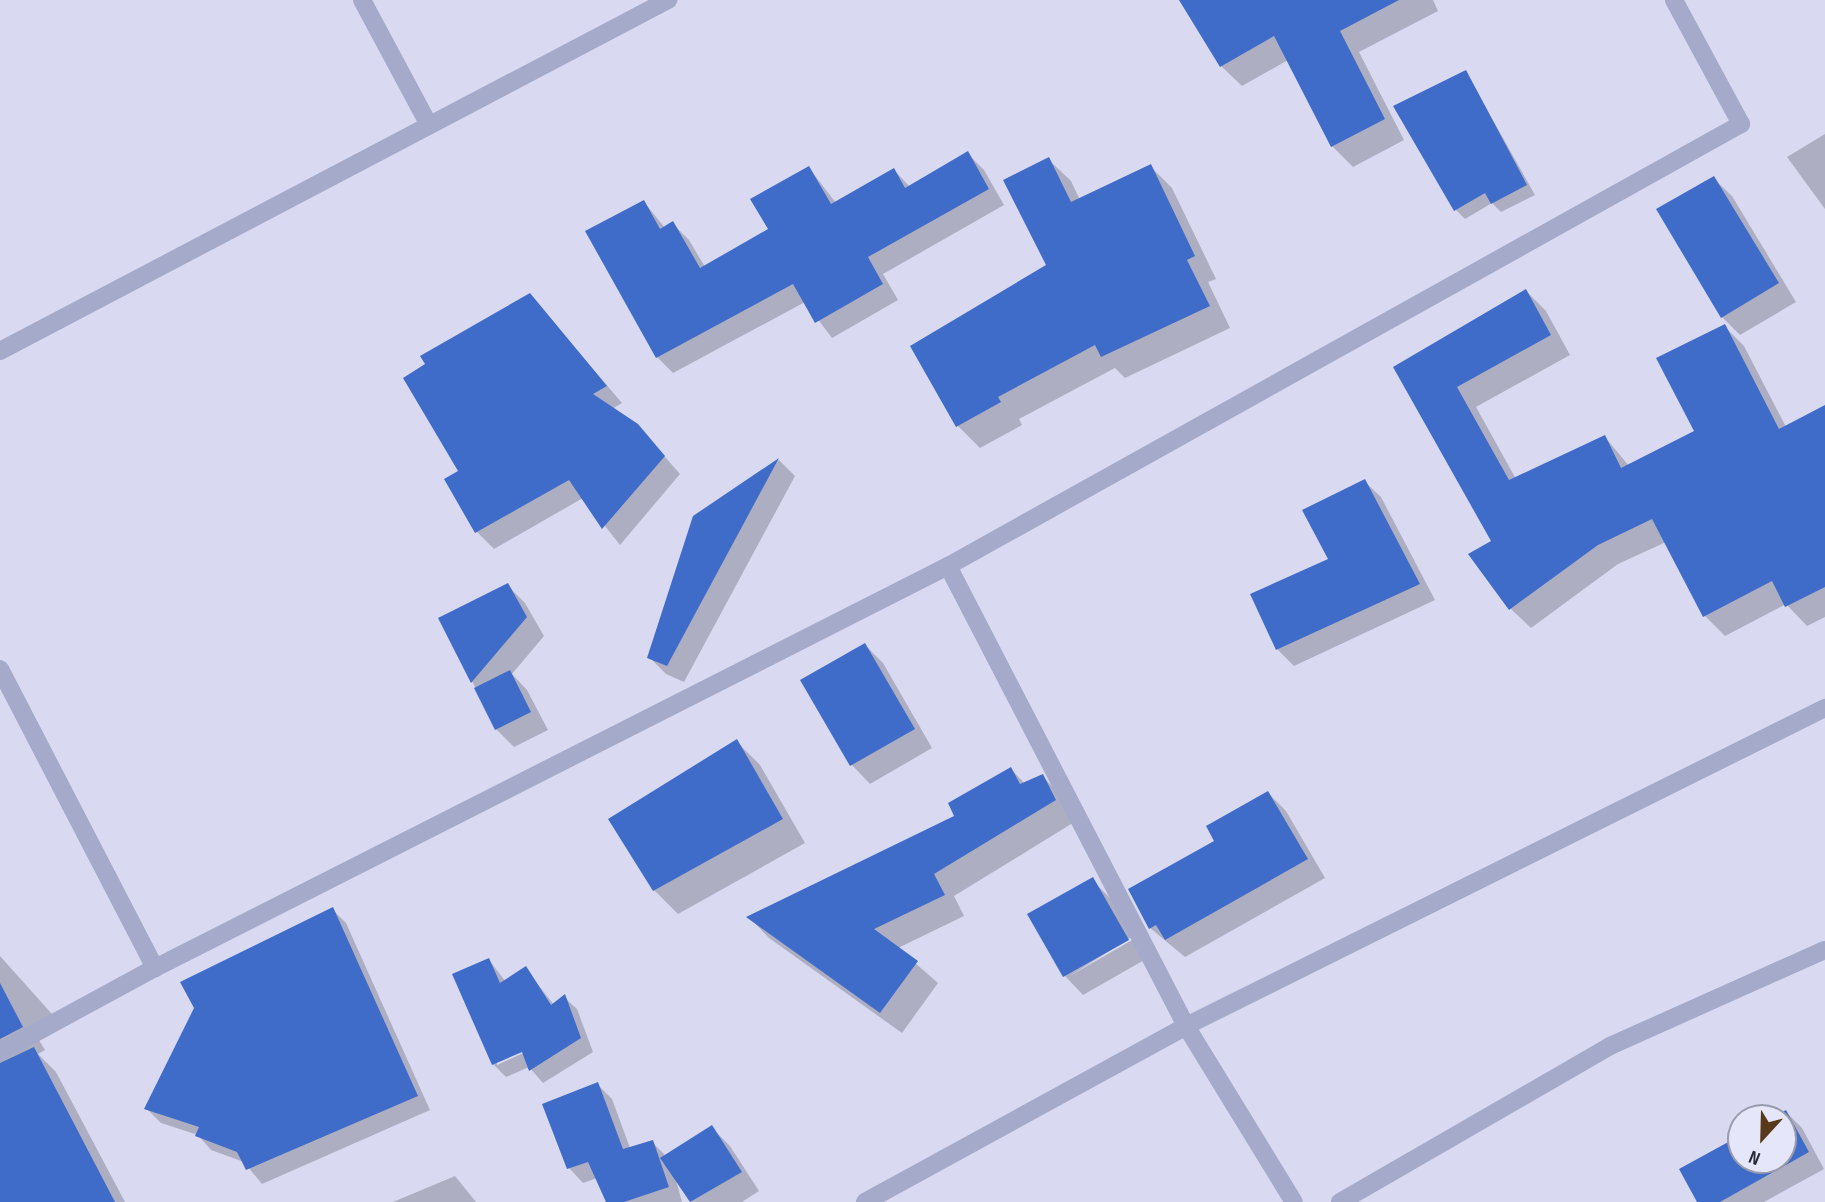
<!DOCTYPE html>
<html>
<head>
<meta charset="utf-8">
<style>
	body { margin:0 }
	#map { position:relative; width:1825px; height:1202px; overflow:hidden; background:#d9daf2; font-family:"Sofia Sans Condensed",sans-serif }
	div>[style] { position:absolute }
	.shadow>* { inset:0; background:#0003 }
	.building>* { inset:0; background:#406cc9 }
	.minor>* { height:18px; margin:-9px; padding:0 9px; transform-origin:9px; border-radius:9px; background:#a5a9ca }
	.tertiary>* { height:18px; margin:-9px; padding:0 9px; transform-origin:9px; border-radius:9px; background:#a5a9ca }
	span { translate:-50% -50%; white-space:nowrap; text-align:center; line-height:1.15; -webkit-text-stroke:7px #e6e6fa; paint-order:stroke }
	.north { position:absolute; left:1727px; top:1104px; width:70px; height:70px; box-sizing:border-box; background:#e6e6fa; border:2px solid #9a9bac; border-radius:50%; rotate:202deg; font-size:19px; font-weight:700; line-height:28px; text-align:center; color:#272a36 }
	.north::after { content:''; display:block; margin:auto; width:24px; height:32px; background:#583a1b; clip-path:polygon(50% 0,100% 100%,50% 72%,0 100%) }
</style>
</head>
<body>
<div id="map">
	<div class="shadow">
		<i style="clip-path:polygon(1181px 0,1433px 0,1438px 11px,1359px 52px,1404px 140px,1353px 167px,1332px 146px,1288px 60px,1242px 86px,1221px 66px)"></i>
		<i style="clip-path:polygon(1466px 72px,1535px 195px,1501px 212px,1492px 203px,1465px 219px,1456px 210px)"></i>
		<i style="clip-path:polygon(1825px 134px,1825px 209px,1787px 157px)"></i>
		<i style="clip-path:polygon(968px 154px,984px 170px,1004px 205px,883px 274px,898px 300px,832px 338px,805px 302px,673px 373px,657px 357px,644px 202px,665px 228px,673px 224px,689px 240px,705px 267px,770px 229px,809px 168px,836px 203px,894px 170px,910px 187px)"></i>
		<i style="clip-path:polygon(1048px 159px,1071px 181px,1080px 200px,1150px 166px,1172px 188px,1216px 279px,1208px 282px,1230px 328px,1125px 378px,1115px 368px,1019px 419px,1022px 425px,980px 448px,958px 426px,912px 347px,1049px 266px)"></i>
		<i style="clip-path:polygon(1713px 178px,1732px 196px,1796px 302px,1740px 335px,1722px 317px)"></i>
		<i style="clip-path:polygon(1526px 291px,1546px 311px,1570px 355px,1476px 407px,1516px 479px,1605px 437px,1629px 466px,1696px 432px,1724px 326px,1744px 346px,1786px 427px,1825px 407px,1825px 617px,1807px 626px,1786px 604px,1725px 636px,1705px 616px,1666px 542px,1618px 564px,1531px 628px,1511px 609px,1493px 542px,1395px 368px)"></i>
		<i style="clip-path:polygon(530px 295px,622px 403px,612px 409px,637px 425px,680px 474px,620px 545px,583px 498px,494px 549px,477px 532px,460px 472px)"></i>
		<i style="clip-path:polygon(779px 460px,795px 476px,684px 682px,666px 674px,649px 657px,695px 517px)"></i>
		<i style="clip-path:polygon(1364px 481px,1381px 497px,1435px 600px,1294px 666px,1277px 649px,1331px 560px)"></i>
		<i style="clip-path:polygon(507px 585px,525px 603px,544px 636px,512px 674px,527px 690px,548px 730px,514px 747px,496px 729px,441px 619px)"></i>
		<i style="clip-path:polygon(865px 645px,883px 663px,932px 748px,870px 784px,852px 765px,803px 681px)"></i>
		<i style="clip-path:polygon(736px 741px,760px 765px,805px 843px,678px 914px,654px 890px)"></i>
		<i style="clip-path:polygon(1011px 769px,1025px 784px,1042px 776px,1063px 797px,1076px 821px,954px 896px,964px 916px,898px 948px,938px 983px,902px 1033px,769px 938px,749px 917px,956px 817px)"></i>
		<i style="clip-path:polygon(1268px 793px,1286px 811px,1325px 878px,1185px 957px,1150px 928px)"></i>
		<i style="clip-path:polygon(1092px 880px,1110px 898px,1133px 936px,1068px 977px,1134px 939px,1146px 959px,1083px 995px,1065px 976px,1030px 915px)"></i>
		<i style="clip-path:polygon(332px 909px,346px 923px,430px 1110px,262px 1184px,244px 1162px,211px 1150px,198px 1135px,161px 1123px,147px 1109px,196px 1008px)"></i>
		<i style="clip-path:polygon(0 956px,60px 1023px,39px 1040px,45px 1050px,38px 1054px,56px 1072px,125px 1202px,0 1202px)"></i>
		<i style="clip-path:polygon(evenodd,489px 960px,506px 982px,526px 969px,554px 1005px,564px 997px,577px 1009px,593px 1052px,543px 1083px,529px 1067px,506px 1077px,493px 1064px,489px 960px,529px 1047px,530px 1050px,497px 1065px,497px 1061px,529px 1047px)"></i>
		<i style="clip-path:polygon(597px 1084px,612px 1099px,630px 1148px,652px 1142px,666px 1156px,711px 1127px,730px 1146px,759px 1191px,742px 1202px,692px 1202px,675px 1177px,682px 1202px,607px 1202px,597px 1178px,583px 1183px,569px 1168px)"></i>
		<i style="clip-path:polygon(1786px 1112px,1802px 1128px,1824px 1169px,1764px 1202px,1699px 1202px,1741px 1137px,1741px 1160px,1783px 1160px,1783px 1118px,1774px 1118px)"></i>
		<i style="clip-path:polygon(455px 1176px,476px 1202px,393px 1202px)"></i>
	</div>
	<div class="building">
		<i style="clip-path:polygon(1179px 0,1399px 0,1340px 31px,1385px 119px,1331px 147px,1274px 36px,1220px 67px)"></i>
		<i style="clip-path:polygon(1466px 70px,1527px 185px,1491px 204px,1485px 193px,1454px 211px,1393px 106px)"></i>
		<i style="clip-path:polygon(968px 151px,989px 189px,868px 257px,883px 284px,815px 323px,793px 284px,656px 358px,585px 231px,644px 200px,660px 229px,673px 221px,700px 268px,768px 229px,750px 199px,809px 166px,831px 204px,894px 168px,905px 188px)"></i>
		<i style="clip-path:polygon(1049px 157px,1071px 202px,1151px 164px,1195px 256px,1187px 260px,1210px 306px,1101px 357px,1095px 345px,998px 397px,1001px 402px,956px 427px,910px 346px,1046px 265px,1003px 180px)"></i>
		<i style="clip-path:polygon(1714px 176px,1779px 283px,1721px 318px,1656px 209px)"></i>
		<i style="clip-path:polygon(1526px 289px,1551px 335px,1457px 387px,1509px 480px,1605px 435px,1621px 468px,1694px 431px,1656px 358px,1725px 324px,1779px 429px,1825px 405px,1825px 587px,1785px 607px,1772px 581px,1703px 617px,1652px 519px,1598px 545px,1509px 610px,1468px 554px,1491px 541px,1393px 367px)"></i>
		<i style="clip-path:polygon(530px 293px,607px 386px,593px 394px,638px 424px,665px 456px,602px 529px,569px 480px,475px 533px,444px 479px,458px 471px,403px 378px,425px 364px,420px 356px)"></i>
		<i style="clip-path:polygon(779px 458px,667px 666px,647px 658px,693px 516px)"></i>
		<i style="clip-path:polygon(1365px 479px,1420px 584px,1276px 650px,1250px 594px,1328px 559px,1302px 510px)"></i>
		<i style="clip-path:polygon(508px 583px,527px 617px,471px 683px,438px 618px)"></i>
		<i style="clip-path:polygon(865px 643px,915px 729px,850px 766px,800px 680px)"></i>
		<i style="clip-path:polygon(510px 670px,531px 712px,495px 730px,474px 688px)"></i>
		<i style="clip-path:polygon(737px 739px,783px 819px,653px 891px,608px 819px)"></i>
		<i style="clip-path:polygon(1011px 767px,1020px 784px,1043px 774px,1056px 800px,934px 874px,945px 895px,874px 929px,918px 961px,880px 1013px,746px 917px,954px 816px,948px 803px)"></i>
		<i style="clip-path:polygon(1268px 791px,1308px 859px,1165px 940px,1156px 925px,1149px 929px,1128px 889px,1214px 841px,1206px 826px)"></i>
		<i style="clip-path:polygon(1093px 877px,1129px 940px,1063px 977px,1027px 914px)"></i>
		<i style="clip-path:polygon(333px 907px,418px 1096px,246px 1170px,237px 1152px,195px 1136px,199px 1127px,144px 1109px,194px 1008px,180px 982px)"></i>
		<i style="clip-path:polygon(489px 958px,500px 983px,526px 966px,551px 1005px,565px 994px,581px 1038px,529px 1071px,522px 1052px,492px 1065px,452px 974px)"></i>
		<i style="clip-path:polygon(0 983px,23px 1027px,0 1039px)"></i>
		<i style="clip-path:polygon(34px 1047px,58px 1093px,115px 1202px,0 1202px,0 1063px)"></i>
		<i style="clip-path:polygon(598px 1082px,623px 1149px,653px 1140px,669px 1187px,624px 1202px,606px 1202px,588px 1162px,567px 1169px,542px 1104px)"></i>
		<i style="clip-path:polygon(1786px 1110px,1809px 1152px,1720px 1202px,1697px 1202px,1679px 1169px,1741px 1135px,1741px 1160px,1783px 1160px,1783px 1118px,1771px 1118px)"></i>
		<i style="clip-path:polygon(712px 1125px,742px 1172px,690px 1202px,660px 1158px)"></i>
	</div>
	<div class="minor">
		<i style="left:362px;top:0;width:142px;rotate:61.8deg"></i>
		<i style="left:0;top:351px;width:755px;rotate:-27.72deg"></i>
		<i style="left:948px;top:566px;width:518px;rotate:62.64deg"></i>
		<i style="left:1186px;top:1026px;width:206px;rotate:58.5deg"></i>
		<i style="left:0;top:669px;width:337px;rotate:62.6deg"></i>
		<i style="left:0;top:1052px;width:176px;rotate:-28.5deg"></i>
		<i style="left:155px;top:968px;width:889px;rotate:-26.88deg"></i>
		<i style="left:948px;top:566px;width:908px;rotate:-29.13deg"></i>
		<i style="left:1741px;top:124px;width:141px;rotate:-118.4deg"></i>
	</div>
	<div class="tertiary">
		<i style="left:865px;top:1202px;width:366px;rotate:-28.7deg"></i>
		<i style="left:1186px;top:1026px;width:714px;rotate:-26.46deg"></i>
		<i style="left:1340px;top:1202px;width:312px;rotate:-30deg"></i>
		<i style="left:1610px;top:1046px;width:235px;rotate:-24.1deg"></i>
	</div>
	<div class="north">N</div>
</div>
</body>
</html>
